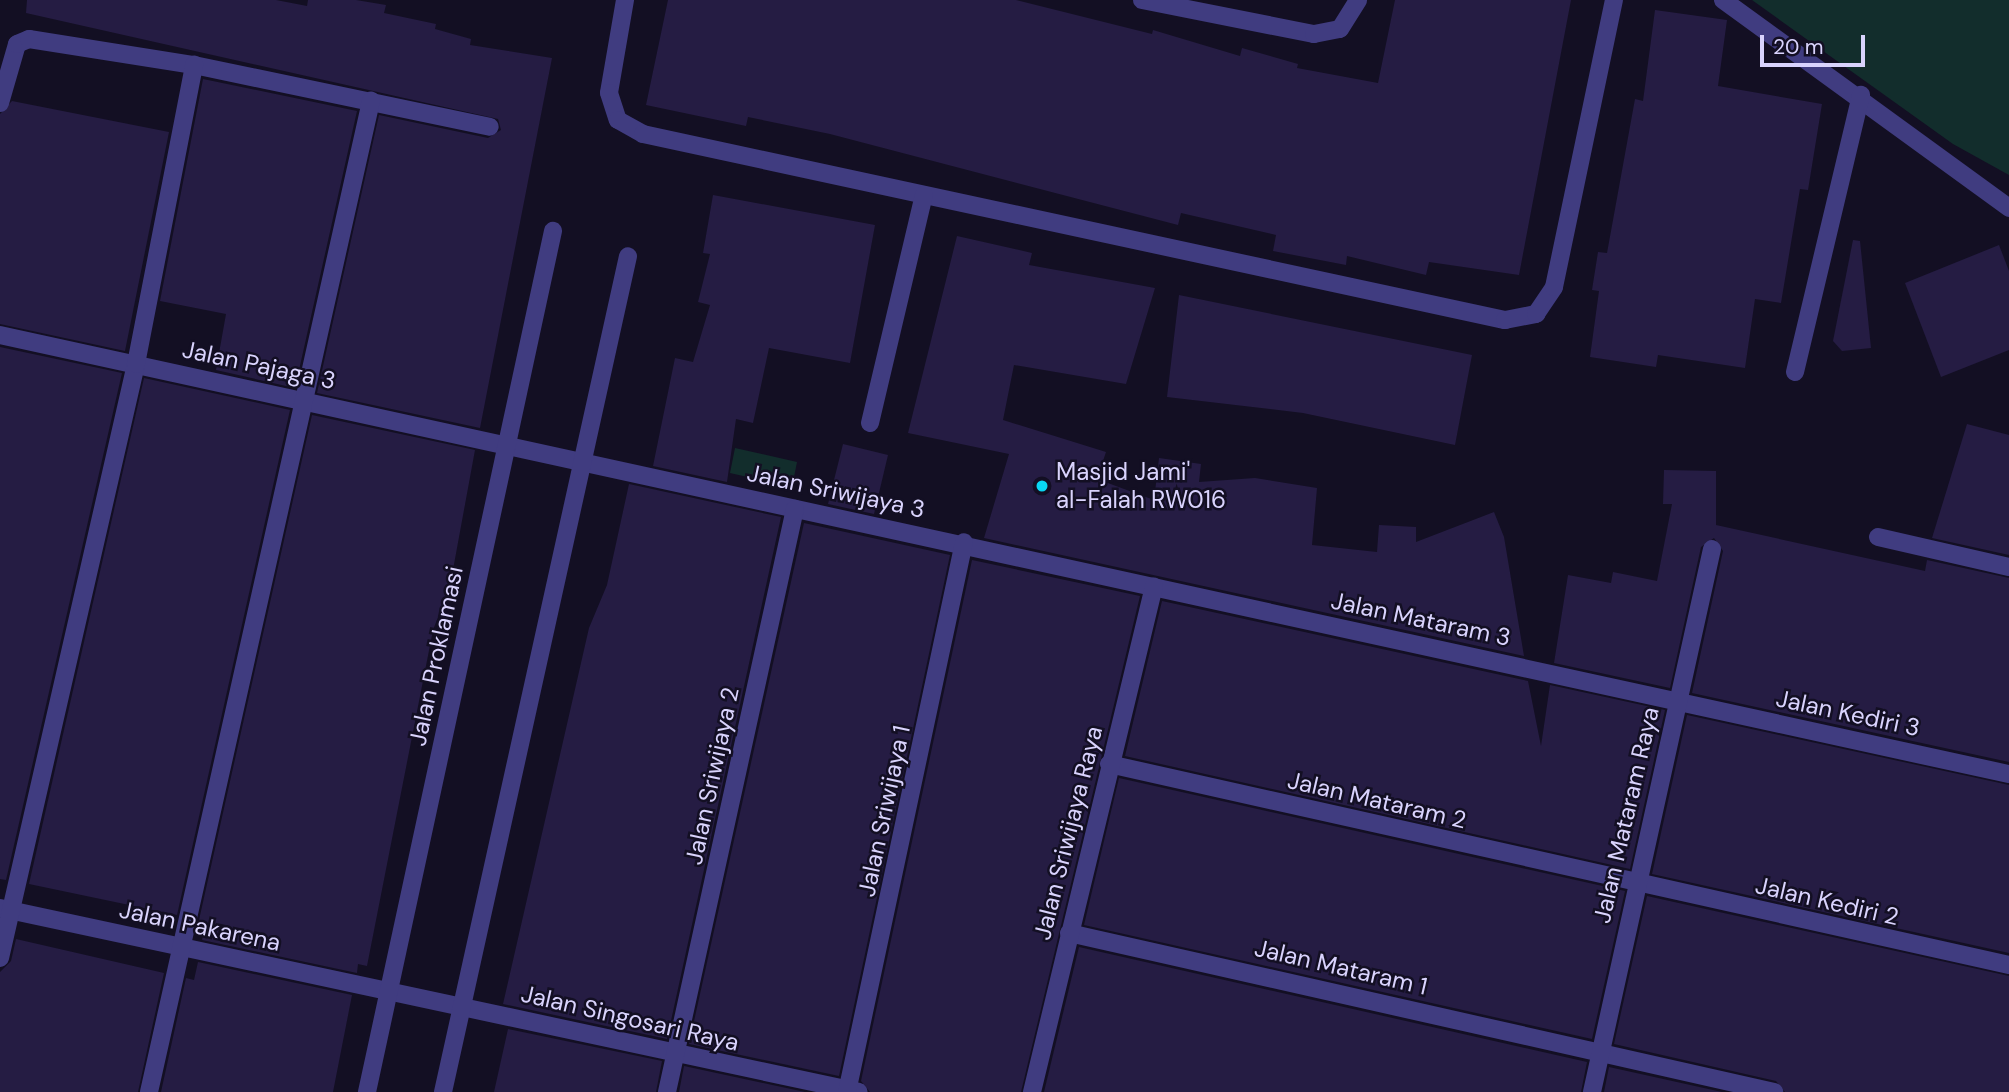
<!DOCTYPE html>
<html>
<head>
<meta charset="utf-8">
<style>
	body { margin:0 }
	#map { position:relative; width:2009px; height:1092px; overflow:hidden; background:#130f23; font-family:"DM Sans",sans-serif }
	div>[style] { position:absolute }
	.green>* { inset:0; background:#122d2c }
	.building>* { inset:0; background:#251c43 }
	.minor>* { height:18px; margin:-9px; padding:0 9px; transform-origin:9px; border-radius:9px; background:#403c80 }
	.dots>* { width:19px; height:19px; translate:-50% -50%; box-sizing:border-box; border:4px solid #130f23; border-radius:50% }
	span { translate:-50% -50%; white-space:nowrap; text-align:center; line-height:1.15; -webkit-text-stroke:5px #130f23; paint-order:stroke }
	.street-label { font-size:24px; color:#d9d3fd }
	.poi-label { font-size:24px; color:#d9d3fd }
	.left { translate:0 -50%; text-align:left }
	.scale { position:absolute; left:1760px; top:35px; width:105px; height:32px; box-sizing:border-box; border:4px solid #d9d3fd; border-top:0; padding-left:9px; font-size:21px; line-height:24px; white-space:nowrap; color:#d9d3fd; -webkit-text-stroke:5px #130f23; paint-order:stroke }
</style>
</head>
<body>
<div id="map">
	<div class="green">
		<i style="clip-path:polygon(1752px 0,2009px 0,2009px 175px,1953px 144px)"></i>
		<i style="clip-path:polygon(735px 448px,797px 462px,792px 487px,730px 473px)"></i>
	</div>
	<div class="building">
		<i style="clip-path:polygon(27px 0,276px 0,307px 6px,308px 0,356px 0,386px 5px,384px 13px,436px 24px,435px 29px,471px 39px,470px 45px,552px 58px,480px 428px,317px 393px,379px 115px,488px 138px,501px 130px,498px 119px,26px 13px)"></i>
		<i style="clip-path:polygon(668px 0,1016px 0,1152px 34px,1153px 30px,1240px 56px,1242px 48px,1298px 64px,1297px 68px,1378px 83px,1395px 0,1571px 0,1519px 275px,1429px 262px,1426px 275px,1347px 256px,1346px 265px,1273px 251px,1276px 235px,1181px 213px,1178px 225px,830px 134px,748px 117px,746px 126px,646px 105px)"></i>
		<i style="clip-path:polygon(1655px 10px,1727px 20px,1718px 86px,1822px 104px,1808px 190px,1800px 189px,1781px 303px,1755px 299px,1745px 368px,1658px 355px,1656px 367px,1590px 357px,1599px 291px,1592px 290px,1598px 252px,1607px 253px,1635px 99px,1643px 101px)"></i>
		<i style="clip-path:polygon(203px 79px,357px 111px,295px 388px,216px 370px,226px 314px,160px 301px)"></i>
		<i style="clip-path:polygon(12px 101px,169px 132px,125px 351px,0 324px,0 114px)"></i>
		<i style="clip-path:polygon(713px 195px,875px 225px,850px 363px,769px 348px,753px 423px,736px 419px,727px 482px,653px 466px,675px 358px,693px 362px,710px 305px,698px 302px,710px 254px,703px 253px)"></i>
		<i style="clip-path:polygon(957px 236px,1032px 253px,1029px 265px,1155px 288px,1126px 384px,1014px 365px,1003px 420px,1106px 452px,1097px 479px,1154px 500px,1159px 458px,1201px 464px,1199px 482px,1255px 478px,1317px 488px,1312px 545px,1377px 552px,1379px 525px,1416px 527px,1416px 542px,1494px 512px,1504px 537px,1524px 656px,984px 538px,1009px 454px,908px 433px)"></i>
		<i style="clip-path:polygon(1853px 240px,1860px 241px,1871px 348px,1842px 351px,1833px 341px)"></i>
		<i style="clip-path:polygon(1999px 245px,2009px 271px,2009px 350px,1941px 377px,1905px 283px)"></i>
		<i style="clip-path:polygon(1179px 295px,1472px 355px,1455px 445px,1303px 413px,1167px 397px)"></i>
		<i style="clip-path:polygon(0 347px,122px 373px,6px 880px,0 879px)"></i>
		<i style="clip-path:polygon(144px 378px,290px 410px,177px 915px,29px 884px)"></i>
		<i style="clip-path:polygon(312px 415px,475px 450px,450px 586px,433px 630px,367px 966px,358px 964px,357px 973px,202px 940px,206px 921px,199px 920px)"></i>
		<i style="clip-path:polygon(1967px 424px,2009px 435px,2009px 555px,1932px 538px)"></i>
		<i style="clip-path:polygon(843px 444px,888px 455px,874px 514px,828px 504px)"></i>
		<i style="clip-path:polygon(1664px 470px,1716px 471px,1716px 525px,1925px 571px,1927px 560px,2009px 578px,2009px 762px,1692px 693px,1723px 551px,1714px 538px,1701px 547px,1670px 688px,1554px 663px,1568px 575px,1611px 583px,1613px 572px,1657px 581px,1672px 504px,1663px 504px)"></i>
		<i style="clip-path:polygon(629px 484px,781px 517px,667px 1039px,503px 1004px,589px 628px,607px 585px)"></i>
		<i style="clip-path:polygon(804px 523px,950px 555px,839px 1076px,689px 1044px)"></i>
		<i style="clip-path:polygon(972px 560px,1140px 596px,1021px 1092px,870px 1092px,861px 1081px)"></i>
		<i style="clip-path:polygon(1162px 601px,1528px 681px,1541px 746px,1550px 685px,1665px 710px,1630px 869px,1125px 756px)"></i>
		<i style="clip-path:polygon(1687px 715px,2009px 785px,2009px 953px,1652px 874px)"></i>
		<i style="clip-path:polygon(1119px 778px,1625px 891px,1592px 1039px,1084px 925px)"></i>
		<i style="clip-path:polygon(1647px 896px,2009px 976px,2009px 1092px,1785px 1092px,1776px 1081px,1614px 1044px)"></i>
		<i style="clip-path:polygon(16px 939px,164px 973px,138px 1092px,0 1092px,0 972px,11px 961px)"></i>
		<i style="clip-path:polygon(1079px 947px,1587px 1062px,1581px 1092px,1044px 1092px)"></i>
		<i style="clip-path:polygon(198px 962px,352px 995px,333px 1092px,161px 1092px,186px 978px,194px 980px)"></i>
		<i style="clip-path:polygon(508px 1029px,662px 1061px,656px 1092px,494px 1092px)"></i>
		<i style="clip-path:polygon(684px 1066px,805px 1092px,679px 1092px)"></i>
		<i style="clip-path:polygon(1609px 1067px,1722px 1092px,1604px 1092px)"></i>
	</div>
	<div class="minor">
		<i style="left:625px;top:0;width:94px;rotate:99.8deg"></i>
		<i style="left:609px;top:93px;width:28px;rotate:72deg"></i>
		<i style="left:618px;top:120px;width:29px;rotate:29deg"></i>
		<i style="left:643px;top:134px;width:882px;rotate:12.18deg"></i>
		<i style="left:1505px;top:320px;width:32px;rotate:-11deg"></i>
		<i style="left:1536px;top:314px;width:32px;rotate:-56deg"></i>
		<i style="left:1554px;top:287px;width:293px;rotate:-78.2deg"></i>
		<i style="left:1142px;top:0;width:175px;rotate:11.2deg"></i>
		<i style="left:1314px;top:34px;width:26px;rotate:-11deg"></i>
		<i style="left:1340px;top:29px;width:34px;rotate:-58deg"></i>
		<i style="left:1723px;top:0;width:354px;rotate:36deg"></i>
		<i style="left:0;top:103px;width:61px;rotate:-73.9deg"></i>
		<i style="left:17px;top:44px;width:13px;rotate:-23deg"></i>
		<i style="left:29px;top:39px;width:167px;rotate:9deg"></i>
		<i style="left:194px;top:65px;width:302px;rotate:11.8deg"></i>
		<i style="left:0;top:335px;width:2056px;rotate:12.33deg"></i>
		<i style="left:1795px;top:372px;width:285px;rotate:-76.6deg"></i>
		<i style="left:870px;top:423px;width:234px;rotate:-76.7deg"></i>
		<i style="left:1878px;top:537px;width:134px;rotate:12.9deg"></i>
		<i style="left:1109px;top:764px;width:922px;rotate:12.59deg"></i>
		<i style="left:0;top:908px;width:878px;rotate:12.09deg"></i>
		<i style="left:1069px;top:933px;width:723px;rotate:12.71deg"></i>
		<i style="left:0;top:958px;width:609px;rotate:-77.1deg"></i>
		<i style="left:136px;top:364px;width:305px;rotate:-79deg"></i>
		<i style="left:149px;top:1092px;width:1016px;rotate:-77.37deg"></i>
		<i style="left:367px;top:1092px;width:881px;rotate:-77.81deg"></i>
		<i style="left:443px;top:1092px;width:856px;rotate:-77.52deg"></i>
		<i style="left:667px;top:1092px;width:597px;rotate:-77.62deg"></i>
		<i style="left:847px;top:1092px;width:562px;rotate:-77.99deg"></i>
		<i style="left:1032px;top:1092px;width:520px;rotate:-76.44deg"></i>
		<i style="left:1592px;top:1092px;width:556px;rotate:-77.54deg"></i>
	</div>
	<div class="dots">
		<i style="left:1042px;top:486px;background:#09d7f3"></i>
	</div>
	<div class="street-label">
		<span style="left:259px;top:365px;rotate:12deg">Jalan Pajaga 3</span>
		<span style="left:836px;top:491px;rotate:12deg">Jalan Sriwijaya 3</span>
		<span style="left:1421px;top:619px;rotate:12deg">Jalan Mataram 3</span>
		<span style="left:436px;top:656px;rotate:-78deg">Jalan Proklamasi</span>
		<span style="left:1848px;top:713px;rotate:12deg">Jalan Kediri 3</span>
		<span style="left:712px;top:776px;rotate:-78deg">Jalan Sriwijaya 2</span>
		<span style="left:1377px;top:800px;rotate:13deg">Jalan Mataram 2</span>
		<span style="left:884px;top:811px;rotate:-78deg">Jalan Sriwijaya 1</span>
		<span style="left:1626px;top:815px;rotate:-77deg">Jalan Mataram Raya</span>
		<span style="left:1068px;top:833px;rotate:-76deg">Jalan Sriwijaya Raya</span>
		<span style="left:1827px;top:901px;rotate:13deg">Jalan Kediri 2</span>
		<span style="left:200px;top:926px;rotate:12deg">Jalan Pakarena</span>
		<span style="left:1341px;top:967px;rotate:13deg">Jalan Mataram 1</span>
		<span style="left:630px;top:1018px;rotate:13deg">Jalan Singosari Raya</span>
	</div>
	<div class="poi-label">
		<span class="left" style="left:1056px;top:486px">Masjid Jami'<br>al-Falah RW016</span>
	</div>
	<div class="scale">20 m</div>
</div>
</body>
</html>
